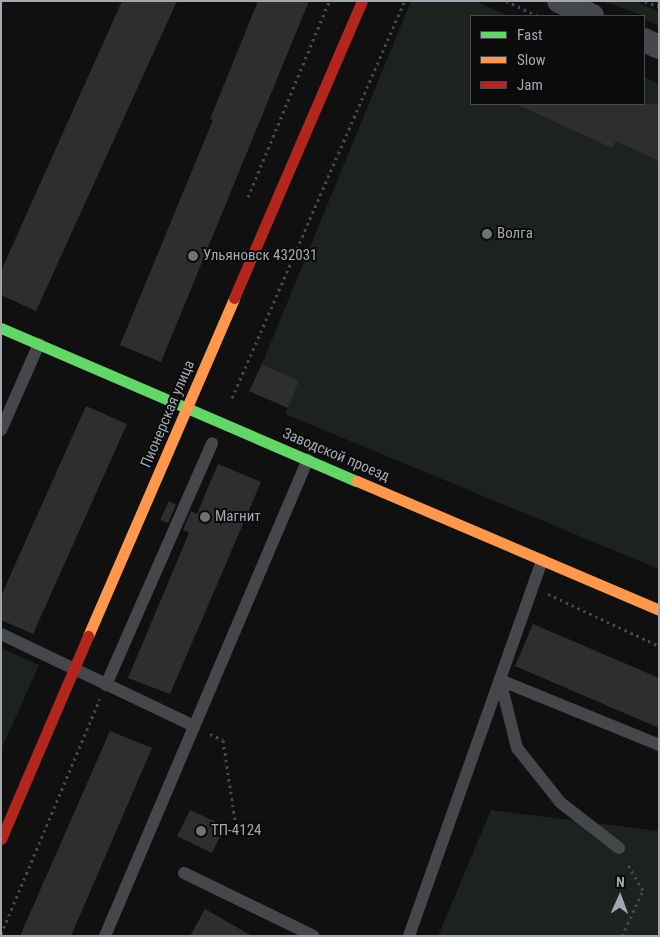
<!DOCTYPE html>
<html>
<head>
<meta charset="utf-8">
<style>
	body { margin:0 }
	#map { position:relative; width:660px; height:937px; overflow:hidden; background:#101011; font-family:"Roboto Condensed",sans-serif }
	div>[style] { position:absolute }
	.green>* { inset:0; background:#1d221e }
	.building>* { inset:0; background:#2e2e2f }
	.path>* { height:3px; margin-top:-1.5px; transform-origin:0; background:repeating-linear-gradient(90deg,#48494c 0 2.5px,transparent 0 6.5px) }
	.lane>* { height:12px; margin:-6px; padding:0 6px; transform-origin:6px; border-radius:6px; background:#46474a }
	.street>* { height:24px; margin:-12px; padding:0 12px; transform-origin:12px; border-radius:12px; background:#46474a }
	.fast>* { height:11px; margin:-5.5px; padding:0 5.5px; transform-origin:5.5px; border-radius:5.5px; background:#63d668 }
	.slow>* { height:11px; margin:-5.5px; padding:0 5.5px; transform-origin:5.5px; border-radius:5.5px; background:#ff974d }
	.jam>* { height:11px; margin:-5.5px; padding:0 5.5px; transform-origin:5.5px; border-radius:5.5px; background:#b3261e }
	.dots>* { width:14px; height:14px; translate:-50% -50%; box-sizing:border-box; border:2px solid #0b0b0c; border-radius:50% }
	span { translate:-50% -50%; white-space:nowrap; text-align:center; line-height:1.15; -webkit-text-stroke:4px #0b0b0c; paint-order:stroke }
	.poi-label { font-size:15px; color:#a3a7b0 }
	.left { translate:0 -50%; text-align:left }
	.street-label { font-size:15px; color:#a3a7b0 }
	.frame { position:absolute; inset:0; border:2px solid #a3a7b0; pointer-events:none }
	.legend { position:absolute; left:470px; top:15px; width:175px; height:90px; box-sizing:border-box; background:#0b0b0c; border:1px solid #48494e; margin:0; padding:6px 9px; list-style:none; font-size:15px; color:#a3a7b0 }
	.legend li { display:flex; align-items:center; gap:10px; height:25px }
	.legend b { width:25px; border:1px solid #48494e }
	.north { position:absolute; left:595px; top:872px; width:50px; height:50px; -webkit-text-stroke:4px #0b0b0c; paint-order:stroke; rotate:2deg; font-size:14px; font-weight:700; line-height:20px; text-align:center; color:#a3a7b0 }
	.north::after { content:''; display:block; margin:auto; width:18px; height:22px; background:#a3a7b0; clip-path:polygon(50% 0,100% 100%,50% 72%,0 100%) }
</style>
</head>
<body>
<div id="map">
	<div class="green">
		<i style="clip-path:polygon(411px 1px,475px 1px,508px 16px,471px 16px,471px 104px,644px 104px,644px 77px,659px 84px,659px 569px,285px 414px,299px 381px,262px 364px)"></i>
		<i style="clip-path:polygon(603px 1px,635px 1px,659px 12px,659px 26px,644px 19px,644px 16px)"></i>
		<i style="clip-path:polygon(1px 648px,39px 665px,1px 750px)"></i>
		<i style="clip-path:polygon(491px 810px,659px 831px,659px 936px,438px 936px)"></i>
	</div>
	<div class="building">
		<i style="clip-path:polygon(122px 1px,177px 1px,36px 311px,1px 295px,1px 271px)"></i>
		<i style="clip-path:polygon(258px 1px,309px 1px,161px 362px,120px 345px,213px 120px,210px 119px)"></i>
		<i style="clip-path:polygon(516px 104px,659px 104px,659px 161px,616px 141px,612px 148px)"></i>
		<i style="clip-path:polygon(262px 364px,299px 381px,288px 408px,249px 391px)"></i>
		<i style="clip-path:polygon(86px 406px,127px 424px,33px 634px,1px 620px,1px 596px)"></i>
		<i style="clip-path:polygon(218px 464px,261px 482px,170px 694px,128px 678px,189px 533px,183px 530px,191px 511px,197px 514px)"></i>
		<i style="clip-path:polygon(169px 501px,176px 505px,168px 523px,160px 520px)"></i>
		<i style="clip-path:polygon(533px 624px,659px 678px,659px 728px,515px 666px)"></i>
		<i style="clip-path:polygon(110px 731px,152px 748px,71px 936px,20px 936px)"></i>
		<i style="clip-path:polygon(190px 810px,225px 826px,212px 853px,177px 836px)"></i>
		<i style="clip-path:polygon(205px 909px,252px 936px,190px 936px)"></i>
	</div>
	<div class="path">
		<i style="left:506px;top:1px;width:35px;rotate:25deg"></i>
		<i style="left:645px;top:1px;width:15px;rotate:23deg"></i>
		<i style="left:248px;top:197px;width:212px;rotate:-67.5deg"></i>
		<i style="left:232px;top:398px;width:433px;rotate:-66.5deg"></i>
		<i style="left:548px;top:594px;width:123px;rotate:25.1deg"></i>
		<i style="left:210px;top:734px;width:14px;rotate:25deg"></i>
		<i style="left:223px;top:740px;width:95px;rotate:81.5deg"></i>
		<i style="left:1px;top:934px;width:255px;rotate:-67.2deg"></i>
		<i style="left:622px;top:936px;width:51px;rotate:-65.5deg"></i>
		<i style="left:643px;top:890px;width:31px;rotate:-121deg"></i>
	</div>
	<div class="lane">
		<i style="left:1px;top:430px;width:94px;rotate:-66.2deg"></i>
		<i style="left:1px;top:634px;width:212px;rotate:25.5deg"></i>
		<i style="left:106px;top:685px;width:264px;rotate:-66.3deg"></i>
		<i style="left:619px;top:848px;width:75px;rotate:-142.1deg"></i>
		<i style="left:560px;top:802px;width:69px;rotate:-128.5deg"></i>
		<i style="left:517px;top:748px;width:70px;rotate:-104deg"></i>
		<i style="left:500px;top:680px;width:172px;rotate:22.2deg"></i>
		<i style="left:184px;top:873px;width:144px;rotate:25.9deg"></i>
		<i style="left:105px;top:936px;width:518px;rotate:-66.95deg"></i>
		<i style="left:409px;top:936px;width:399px;rotate:-70.5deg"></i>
	</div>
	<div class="street">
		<i style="left:559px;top:1px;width:36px;rotate:24deg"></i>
		<i style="left:644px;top:40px;width:17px;rotate:25deg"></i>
	</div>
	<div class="fast">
		<i style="left:1px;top:328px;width:387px;rotate:23.3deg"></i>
	</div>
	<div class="slow">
		<i style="left:357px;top:481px;width:328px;rotate:23.1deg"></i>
		<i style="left:88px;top:636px;width:368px;rotate:-66.6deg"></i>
	</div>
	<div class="jam">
		<i style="left:234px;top:298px;width:323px;rotate:-66.7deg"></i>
		<i style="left:1px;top:839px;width:221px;rotate:-66.8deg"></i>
	</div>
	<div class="dots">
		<i style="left:487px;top:234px;background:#707278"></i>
		<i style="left:193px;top:256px;background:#707278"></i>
		<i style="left:205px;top:517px;background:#707278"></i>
		<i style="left:201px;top:831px;background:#707278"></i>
	</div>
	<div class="poi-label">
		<span class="left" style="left:497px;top:234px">Волга</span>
		<span class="left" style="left:203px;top:256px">Ульяновск 432031</span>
		<span class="left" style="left:215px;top:517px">Магнит</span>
		<span class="left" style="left:211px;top:831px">ТП-4124</span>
	</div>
	<div class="street-label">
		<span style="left:168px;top:414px;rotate:-67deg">Пионерская улица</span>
		<span style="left:336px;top:455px;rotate:23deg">Заводской проезд</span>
	</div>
	<div class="frame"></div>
	<ul class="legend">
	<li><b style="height:6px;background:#63d668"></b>Fast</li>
	<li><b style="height:6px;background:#ff974d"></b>Slow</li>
	<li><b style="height:6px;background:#b3261e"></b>Jam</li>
	</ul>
	<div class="north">N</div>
</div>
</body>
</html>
